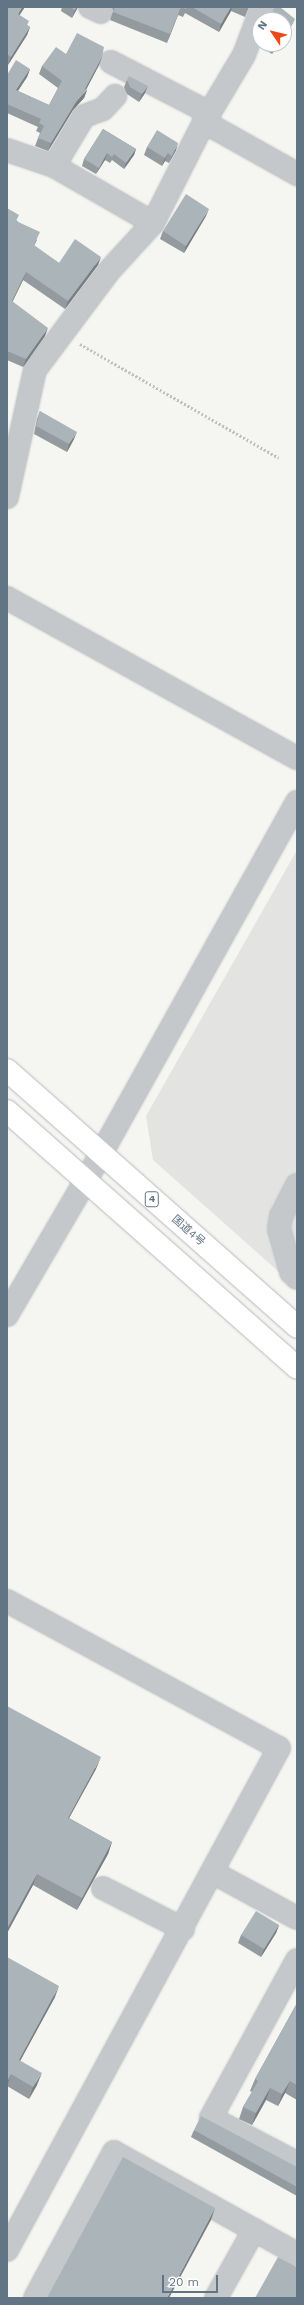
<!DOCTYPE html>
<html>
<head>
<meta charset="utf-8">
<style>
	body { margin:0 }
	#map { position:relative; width:304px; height:2305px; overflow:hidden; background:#f5f5f1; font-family:"Work Sans","Noto Sans JP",sans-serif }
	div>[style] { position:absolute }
	.built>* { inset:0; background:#e3e4e2 }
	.path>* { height:2.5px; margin-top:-1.25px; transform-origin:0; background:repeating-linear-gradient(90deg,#bec0c2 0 2px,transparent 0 4px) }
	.roads { filter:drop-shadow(0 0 1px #b6babd) drop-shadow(0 0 1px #b6babd) }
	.minor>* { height:22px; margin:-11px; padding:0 11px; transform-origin:11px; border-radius:11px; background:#c4c8cb }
	.highway>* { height:22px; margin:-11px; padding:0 11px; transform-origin:11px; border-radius:11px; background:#fff }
	.wall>* { inset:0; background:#939b9f }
	.shaded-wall>* { inset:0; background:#787e82 }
	.building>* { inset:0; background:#abb4b9 }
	span { translate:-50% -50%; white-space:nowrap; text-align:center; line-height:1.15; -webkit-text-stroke:4px #fff; paint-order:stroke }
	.shield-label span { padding:1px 3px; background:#fff; border:1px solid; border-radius:3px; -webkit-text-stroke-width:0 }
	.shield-label { font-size:10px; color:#627584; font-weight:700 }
	.street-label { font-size:11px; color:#627584 }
	.frame { position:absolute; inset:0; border:8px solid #627584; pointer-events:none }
	.north { position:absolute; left:252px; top:12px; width:40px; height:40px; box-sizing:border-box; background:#fff; border:1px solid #c0c8ce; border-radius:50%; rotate:305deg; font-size:11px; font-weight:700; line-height:16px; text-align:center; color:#627584 }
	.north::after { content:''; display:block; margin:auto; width:14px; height:18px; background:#ee4818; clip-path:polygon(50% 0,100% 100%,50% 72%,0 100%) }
	.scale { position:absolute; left:162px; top:2275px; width:56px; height:18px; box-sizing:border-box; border:2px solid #627584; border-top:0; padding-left:5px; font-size:12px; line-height:14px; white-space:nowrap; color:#627584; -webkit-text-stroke:3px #fff; paint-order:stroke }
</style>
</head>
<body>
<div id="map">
	<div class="built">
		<i style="clip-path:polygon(297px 850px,297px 1288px,153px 1160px,146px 1116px)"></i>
	</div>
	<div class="path">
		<i style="left:80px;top:344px;width:229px;rotate:29.8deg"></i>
	</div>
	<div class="roads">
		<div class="minor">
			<i style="left:90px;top:7px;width:12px;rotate:24deg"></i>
			<i style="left:111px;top:62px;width:111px;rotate:27.3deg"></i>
			<i style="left:204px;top:122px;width:107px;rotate:29.2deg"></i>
			<i style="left:7px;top:150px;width:50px;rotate:18.8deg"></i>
			<i style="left:54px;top:166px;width:114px;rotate:29.9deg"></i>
			<i style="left:54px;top:166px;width:58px;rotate:-59deg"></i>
			<i style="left:84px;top:116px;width:20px;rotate:-20deg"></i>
			<i style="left:103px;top:109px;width:18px;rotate:-47deg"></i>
			<i style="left:7px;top:497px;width:130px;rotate:-77.6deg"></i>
			<i style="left:35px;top:370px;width:124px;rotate:-53.2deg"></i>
			<i style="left:109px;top:271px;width:65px;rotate:-47.5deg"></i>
			<i style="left:153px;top:223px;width:113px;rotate:-63.2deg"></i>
			<i style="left:204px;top:122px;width:78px;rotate:-59.2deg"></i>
			<i style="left:244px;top:55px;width:51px;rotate:-69.4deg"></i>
			<i style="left:7px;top:598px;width:331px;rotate:28.9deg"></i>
			<i style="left:297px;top:1185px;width:35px;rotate:117deg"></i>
			<i style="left:281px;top:1216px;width:13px;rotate:99deg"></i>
			<i style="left:279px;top:1229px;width:45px;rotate:74.4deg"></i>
			<i style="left:291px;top:1272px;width:8px;rotate:45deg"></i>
			<i style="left:7px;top:1315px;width:186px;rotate:-59.7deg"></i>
			<i style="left:101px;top:1154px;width:403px;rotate:-60.9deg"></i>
			<i style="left:7px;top:1601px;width:309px;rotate:28.4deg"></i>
			<i style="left:279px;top:1748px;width:571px;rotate:118.45deg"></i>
			<i style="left:214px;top:1873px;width:94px;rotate:28.5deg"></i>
			<i style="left:103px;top:1888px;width:90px;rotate:27.1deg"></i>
			<i style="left:297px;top:1960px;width:180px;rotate:118.6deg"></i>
			<i style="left:211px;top:2118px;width:97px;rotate:27.6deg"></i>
			<i style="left:35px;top:2298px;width:166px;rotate:-61.6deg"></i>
			<i style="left:114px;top:2152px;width:210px;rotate:29.1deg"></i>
			<i style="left:216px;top:2298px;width:78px;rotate:-60.8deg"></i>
		</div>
		<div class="highway">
			<i style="left:7px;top:1070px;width:387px;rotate:41.5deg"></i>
			<i style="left:7px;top:1111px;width:387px;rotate:41.5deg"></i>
		</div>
	</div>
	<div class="wall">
		<i style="clip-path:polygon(7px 7px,19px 15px,28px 26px,30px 27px,27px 35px,8px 65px,7px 64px)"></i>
		<i style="clip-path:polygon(62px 7px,78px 7px,72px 18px,61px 11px)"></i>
		<i style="clip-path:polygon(112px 7px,249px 7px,245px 17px,231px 11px,219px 32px,185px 13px,183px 17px,178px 15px,167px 43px,110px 20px,113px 11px)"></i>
		<i style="clip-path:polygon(261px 44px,279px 44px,272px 54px,261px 47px)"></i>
		<i style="clip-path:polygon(66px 54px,102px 57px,99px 65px,86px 90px,87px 90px,84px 98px,73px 110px,48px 151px,35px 146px,40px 133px,36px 131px,38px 127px,7px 113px,7px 75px,30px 69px,27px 77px,18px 91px,49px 105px,58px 88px,39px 74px,42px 66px)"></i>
		<i style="clip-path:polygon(127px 80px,145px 93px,139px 102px,127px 94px,124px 87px)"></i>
		<i style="clip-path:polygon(103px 129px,136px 149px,134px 155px,124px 169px,112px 160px,110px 163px,105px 160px,96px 174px,82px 166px,84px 159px)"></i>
		<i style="clip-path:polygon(147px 147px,176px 150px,169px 163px,165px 161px,162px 166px,144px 155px)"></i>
		<i style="clip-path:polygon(7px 208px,17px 221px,37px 240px,34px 246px,59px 263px,98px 265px,65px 309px,23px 280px,12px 302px,45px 336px,23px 367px,7px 360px)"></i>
		<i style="clip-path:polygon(206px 216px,184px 253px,160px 239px,163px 231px)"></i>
		<i style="clip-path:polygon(40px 411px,74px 439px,67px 452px,34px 434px,37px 419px)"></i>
		<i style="clip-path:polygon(7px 1706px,96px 1769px,69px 1818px,112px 1842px,108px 1854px,77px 1910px,33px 1885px,7px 1933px)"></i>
		<i style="clip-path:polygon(279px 1925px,276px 1933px,261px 1957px,238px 1943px,241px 1935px)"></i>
		<i style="clip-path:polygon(7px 1957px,55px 1997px,20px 2061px,37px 2085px,29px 2099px,7px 2086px)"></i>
		<i style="clip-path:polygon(297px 2003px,297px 2100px,285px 2093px,278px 2106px,266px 2100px,252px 2125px,239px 2119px,243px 2107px,252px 2092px,250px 2091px,255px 2079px)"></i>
		<i style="clip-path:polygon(194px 2130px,297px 2167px,297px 2196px,191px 2137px)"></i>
	</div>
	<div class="shaded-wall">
		<i style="clip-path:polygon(22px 7px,25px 7px,15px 22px,18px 14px)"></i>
		<i style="clip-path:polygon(77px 7px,78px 7px,72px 18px,75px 10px)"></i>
		<i style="clip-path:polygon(181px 7px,178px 15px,167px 43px,170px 34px)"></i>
		<i style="clip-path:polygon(231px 7px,232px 7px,231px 11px,219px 32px,221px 24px)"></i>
		<i style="clip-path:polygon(295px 19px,293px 23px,284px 37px,284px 35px)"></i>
		<i style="clip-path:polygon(30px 27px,27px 35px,8px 65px,11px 57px)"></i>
		<i style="clip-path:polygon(278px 44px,279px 44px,272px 54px,274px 50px)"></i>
		<i style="clip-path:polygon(102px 57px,99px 65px,83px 95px,87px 90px,84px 98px,73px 110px,48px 151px,51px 143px,76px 102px,85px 89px)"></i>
		<i style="clip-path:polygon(30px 69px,27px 77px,13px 98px,16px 90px)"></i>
		<i style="clip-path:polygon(148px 86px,145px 93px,139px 102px,142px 94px)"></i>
		<i style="clip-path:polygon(178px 143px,176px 150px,169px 163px,172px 156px)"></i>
		<i style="clip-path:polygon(136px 149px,134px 155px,124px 169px,126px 163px)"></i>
		<i style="clip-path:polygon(107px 153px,105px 160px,96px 174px,99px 168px)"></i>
		<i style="clip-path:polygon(168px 153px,165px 161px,162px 166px,165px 158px)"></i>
		<i style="clip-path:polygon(209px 209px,206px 216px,184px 253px,186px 246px)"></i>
		<i style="clip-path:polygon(101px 257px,98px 265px,65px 309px,68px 301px)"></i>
		<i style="clip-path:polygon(26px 272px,23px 280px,9px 309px,12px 301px)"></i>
		<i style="clip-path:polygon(48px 328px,45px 336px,23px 367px,26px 359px)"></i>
		<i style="clip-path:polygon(77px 432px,74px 439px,67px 452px,69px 444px)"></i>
		<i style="clip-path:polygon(101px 1757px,96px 1769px,63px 1829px,68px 1818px)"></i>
		<i style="clip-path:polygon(112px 1842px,108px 1854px,77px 1910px,82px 1898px)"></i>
		<i style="clip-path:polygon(37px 1874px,33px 1885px,7px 1933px,7px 1929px)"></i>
		<i style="clip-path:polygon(279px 1925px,276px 1933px,261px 1957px,264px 1949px)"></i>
		<i style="clip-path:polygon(59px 1986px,55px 1997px,14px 2072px,19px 2060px)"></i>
		<i style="clip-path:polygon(42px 2073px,37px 2085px,29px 2099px,33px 2087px)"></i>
		<i style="clip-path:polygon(11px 2074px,7px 2086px,7px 2082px)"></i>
		<i style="clip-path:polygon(290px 2081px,285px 2093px,278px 2106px,282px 2094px)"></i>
		<i style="clip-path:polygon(270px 2088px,266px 2100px,252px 2125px,256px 2113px)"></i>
		<i style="clip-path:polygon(215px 2208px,211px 2220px,169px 2298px,167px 2298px)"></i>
	</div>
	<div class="building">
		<i style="clip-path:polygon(7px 7px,22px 7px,18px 14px,29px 21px,27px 25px,30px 27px,11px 57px,7px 54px)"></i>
		<i style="clip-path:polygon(70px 7px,77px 7px,75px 10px)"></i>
		<i style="clip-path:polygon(115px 7px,187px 7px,186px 9px,181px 7px,170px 34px,113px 12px)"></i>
		<i style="clip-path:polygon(192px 7px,231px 7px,221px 24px)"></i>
		<i style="clip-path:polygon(274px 7px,280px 7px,295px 19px,284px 35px,284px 20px,270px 20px)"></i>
		<i style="clip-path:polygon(77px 33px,104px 47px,102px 57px,85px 89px,87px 90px,76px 102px,51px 143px,38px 138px,44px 126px,39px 123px,41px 119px,7px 104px,7px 75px,16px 60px,30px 69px,16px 90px,49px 105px,62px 81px,42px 66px,56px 47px,66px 54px)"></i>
		<i style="clip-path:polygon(265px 44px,278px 44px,274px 50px)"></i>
		<i style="clip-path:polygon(129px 76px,148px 86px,142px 94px,130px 87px,127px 80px)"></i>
		<i style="clip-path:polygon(103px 129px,136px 149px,126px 163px,114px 154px,112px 157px,107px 153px,99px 168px,84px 159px)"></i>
		<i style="clip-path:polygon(157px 130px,178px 143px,172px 156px,168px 153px,165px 158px,147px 147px)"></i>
		<i style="clip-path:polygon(186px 194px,209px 209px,186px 246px,163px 231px)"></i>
		<i style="clip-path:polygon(7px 208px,19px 215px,16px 221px,40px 232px,34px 245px,59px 263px,75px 239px,101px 257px,68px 301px,26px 272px,12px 301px,48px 328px,26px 359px,7px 351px,7px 245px,8px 244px,7px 243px)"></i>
		<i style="clip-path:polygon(40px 411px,77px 432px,69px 444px,36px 426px)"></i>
		<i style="clip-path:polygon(7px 1706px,101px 1757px,68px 1818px,112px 1842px,82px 1898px,37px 1874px,7px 1929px)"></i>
		<i style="clip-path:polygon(256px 1911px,279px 1925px,264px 1949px,241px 1935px)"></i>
		<i style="clip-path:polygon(7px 1957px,59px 1986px,19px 2060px,42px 2073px,33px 2087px,11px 2074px,7px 2082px)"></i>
		<i style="clip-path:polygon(297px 2003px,297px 2085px,290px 2081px,282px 2094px,270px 2088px,256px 2113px,243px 2107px,258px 2081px,255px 2079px)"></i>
		<i style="clip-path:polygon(201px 2116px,297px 2167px,297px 2187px,194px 2130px)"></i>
		<i style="clip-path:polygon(123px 2157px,215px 2208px,167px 2298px,47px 2298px)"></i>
		<i style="clip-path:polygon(278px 2257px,297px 2267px,297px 2298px,255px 2298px)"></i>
	</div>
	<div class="shield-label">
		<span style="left:152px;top:1199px">4</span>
	</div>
	<div class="street-label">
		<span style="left:188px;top:1231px;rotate:41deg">国道4号</span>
	</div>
	<div class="frame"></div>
	<div class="north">N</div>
	<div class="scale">20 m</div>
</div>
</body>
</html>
